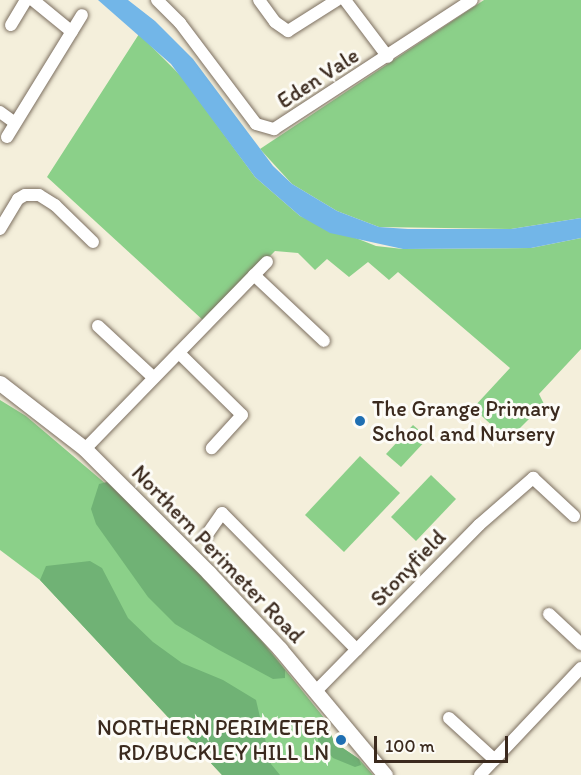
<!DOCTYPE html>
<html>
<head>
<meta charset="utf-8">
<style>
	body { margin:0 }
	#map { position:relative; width:581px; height:775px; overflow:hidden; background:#f4efdb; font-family:Itim,sans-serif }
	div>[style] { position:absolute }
	.green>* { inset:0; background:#8bd089 }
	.forest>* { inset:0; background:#70b275 }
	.water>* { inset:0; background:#72b6e8 }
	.roads { filter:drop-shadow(0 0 2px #7c6f60) drop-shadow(0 0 2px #7c6f60) }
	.minor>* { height:12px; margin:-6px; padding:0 6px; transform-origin:6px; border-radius:6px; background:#fff }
	.major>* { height:15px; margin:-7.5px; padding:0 7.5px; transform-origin:7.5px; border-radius:7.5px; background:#fff }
	.dots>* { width:16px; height:16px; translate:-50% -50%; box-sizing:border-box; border:3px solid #fdfcf7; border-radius:50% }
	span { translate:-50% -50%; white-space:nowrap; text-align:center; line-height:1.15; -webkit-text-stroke:6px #fdfcf7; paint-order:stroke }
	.street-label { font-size:22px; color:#3b2a1e }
	.poi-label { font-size:22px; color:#3b2a1e }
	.left { translate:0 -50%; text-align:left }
	.right { translate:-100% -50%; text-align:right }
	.scale { position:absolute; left:374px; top:736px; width:134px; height:27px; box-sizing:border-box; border:3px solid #3b2a1e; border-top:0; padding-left:8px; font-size:18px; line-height:21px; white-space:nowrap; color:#3b2a1e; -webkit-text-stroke:4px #fdfcf7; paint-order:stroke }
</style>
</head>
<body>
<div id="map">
	<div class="green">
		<i style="clip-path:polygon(484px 0,581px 0,581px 218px,511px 229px,379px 227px,337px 211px,292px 184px,260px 149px)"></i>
		<i style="clip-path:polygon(139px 34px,182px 77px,255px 177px,300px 216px,376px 246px,403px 249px,531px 248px,581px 238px,581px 349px,539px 394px,544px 404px,508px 440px,473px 408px,510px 368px,398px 272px,389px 280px,368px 262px,349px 277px,327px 259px,315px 270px,298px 253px,275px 251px,205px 322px,47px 177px)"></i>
		<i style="clip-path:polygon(0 400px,26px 416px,159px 529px,263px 642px,325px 719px,334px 742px,359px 759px,373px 775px,222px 775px,40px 580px,0 550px)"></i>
		<i style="clip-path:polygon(413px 425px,428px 438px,401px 467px,386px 454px)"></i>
		<i style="clip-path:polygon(360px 456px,400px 493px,344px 552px,305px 515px)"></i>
		<i style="clip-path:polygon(431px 475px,456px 499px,416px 541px,391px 517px)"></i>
	</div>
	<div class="forest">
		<i style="clip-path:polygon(107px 482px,213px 584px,285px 670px,285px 678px,273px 679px,219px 650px,175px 624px,148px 597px,96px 524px,91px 509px,99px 484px)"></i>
		<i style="clip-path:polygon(90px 561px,102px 568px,128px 618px,153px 642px,182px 663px,223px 680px,256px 700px,271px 764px,280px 775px,222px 775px,40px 580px,46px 566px)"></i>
		<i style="clip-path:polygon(325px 719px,334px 742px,359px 759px,361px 765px,355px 767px,333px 758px,318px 741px,319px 722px)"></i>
	</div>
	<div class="water">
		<i style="clip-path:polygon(98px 0,128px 0,155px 21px,193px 59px,273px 166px,292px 184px,337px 211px,379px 227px,408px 229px,511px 229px,581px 218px,581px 238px,531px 248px,403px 249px,330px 233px,300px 216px,255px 177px,171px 64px)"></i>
	</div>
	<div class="roads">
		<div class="minor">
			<i style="left:33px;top:0;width:50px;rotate:39.4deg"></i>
			<i style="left:157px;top:0;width:33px;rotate:45deg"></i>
			<i style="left:180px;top:23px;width:126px;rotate:53deg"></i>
			<i style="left:256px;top:124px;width:19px;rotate:16deg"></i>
			<i style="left:274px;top:129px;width:236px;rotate:-33.1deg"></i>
			<i style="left:259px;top:0;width:27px;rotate:54deg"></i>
			<i style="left:275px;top:22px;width:16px;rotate:35deg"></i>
			<i style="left:288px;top:31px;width:58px;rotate:-32.3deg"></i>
			<i style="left:345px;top:0;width:71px;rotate:53deg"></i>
			<i style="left:11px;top:25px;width:29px;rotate:-59deg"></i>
			<i style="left:0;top:112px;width:17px;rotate:36deg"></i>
			<i style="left:7px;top:137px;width:143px;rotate:-58.4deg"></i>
			<i style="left:0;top:229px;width:35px;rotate:-59deg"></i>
			<i style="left:18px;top:199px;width:8px;rotate:-30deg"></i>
			<i style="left:25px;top:195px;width:14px"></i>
			<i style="left:39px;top:195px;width:19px;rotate:32deg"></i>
			<i style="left:55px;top:205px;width:53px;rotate:44.2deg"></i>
			<i style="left:254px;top:275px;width:96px;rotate:43.3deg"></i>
			<i style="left:98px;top:326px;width:76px;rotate:42.9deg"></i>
			<i style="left:179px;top:353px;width:88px;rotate:44.5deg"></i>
			<i style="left:242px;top:415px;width:45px;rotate:132.3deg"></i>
			<i style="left:85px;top:449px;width:261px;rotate:-45.8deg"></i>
			<i style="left:206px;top:536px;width:28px;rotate:-55deg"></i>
			<i style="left:222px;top:513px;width:192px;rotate:45.4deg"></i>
			<i style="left:549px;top:614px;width:44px;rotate:43.2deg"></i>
			<i style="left:316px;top:691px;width:233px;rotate:-45.5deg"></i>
			<i style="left:479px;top:525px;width:72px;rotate:-41deg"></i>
			<i style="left:533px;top:478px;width:56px;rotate:42.8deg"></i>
			<i style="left:449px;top:718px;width:62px;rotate:42.4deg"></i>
			<i style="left:480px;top:775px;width:147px;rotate:-46.7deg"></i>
		</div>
		<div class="major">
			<i style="left:0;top:383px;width:108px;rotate:37.8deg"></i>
			<i style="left:85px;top:449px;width:175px;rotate:45deg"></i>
			<i style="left:209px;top:573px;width:104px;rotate:46.9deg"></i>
			<i style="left:280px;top:649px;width:164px;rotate:50.2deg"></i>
		</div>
	</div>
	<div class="dots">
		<i style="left:360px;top:421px;background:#1f6fb2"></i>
		<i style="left:341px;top:740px;background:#1f6fb2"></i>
	</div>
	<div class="street-label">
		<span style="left:318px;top:78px;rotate:-33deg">Eden Vale</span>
		<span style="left:218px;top:554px;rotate:46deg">Northern Perimeter Road</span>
		<span style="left:408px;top:568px;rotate:-46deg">Stonyfield</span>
	</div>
	<div class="poi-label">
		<span class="left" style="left:372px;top:421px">The Grange Primary<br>School and Nursery</span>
		<span class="right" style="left:329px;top:740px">NORTHERN PERIMETER<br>RD/BUCKLEY HILL LN</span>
	</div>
	<div class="scale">100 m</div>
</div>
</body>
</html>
